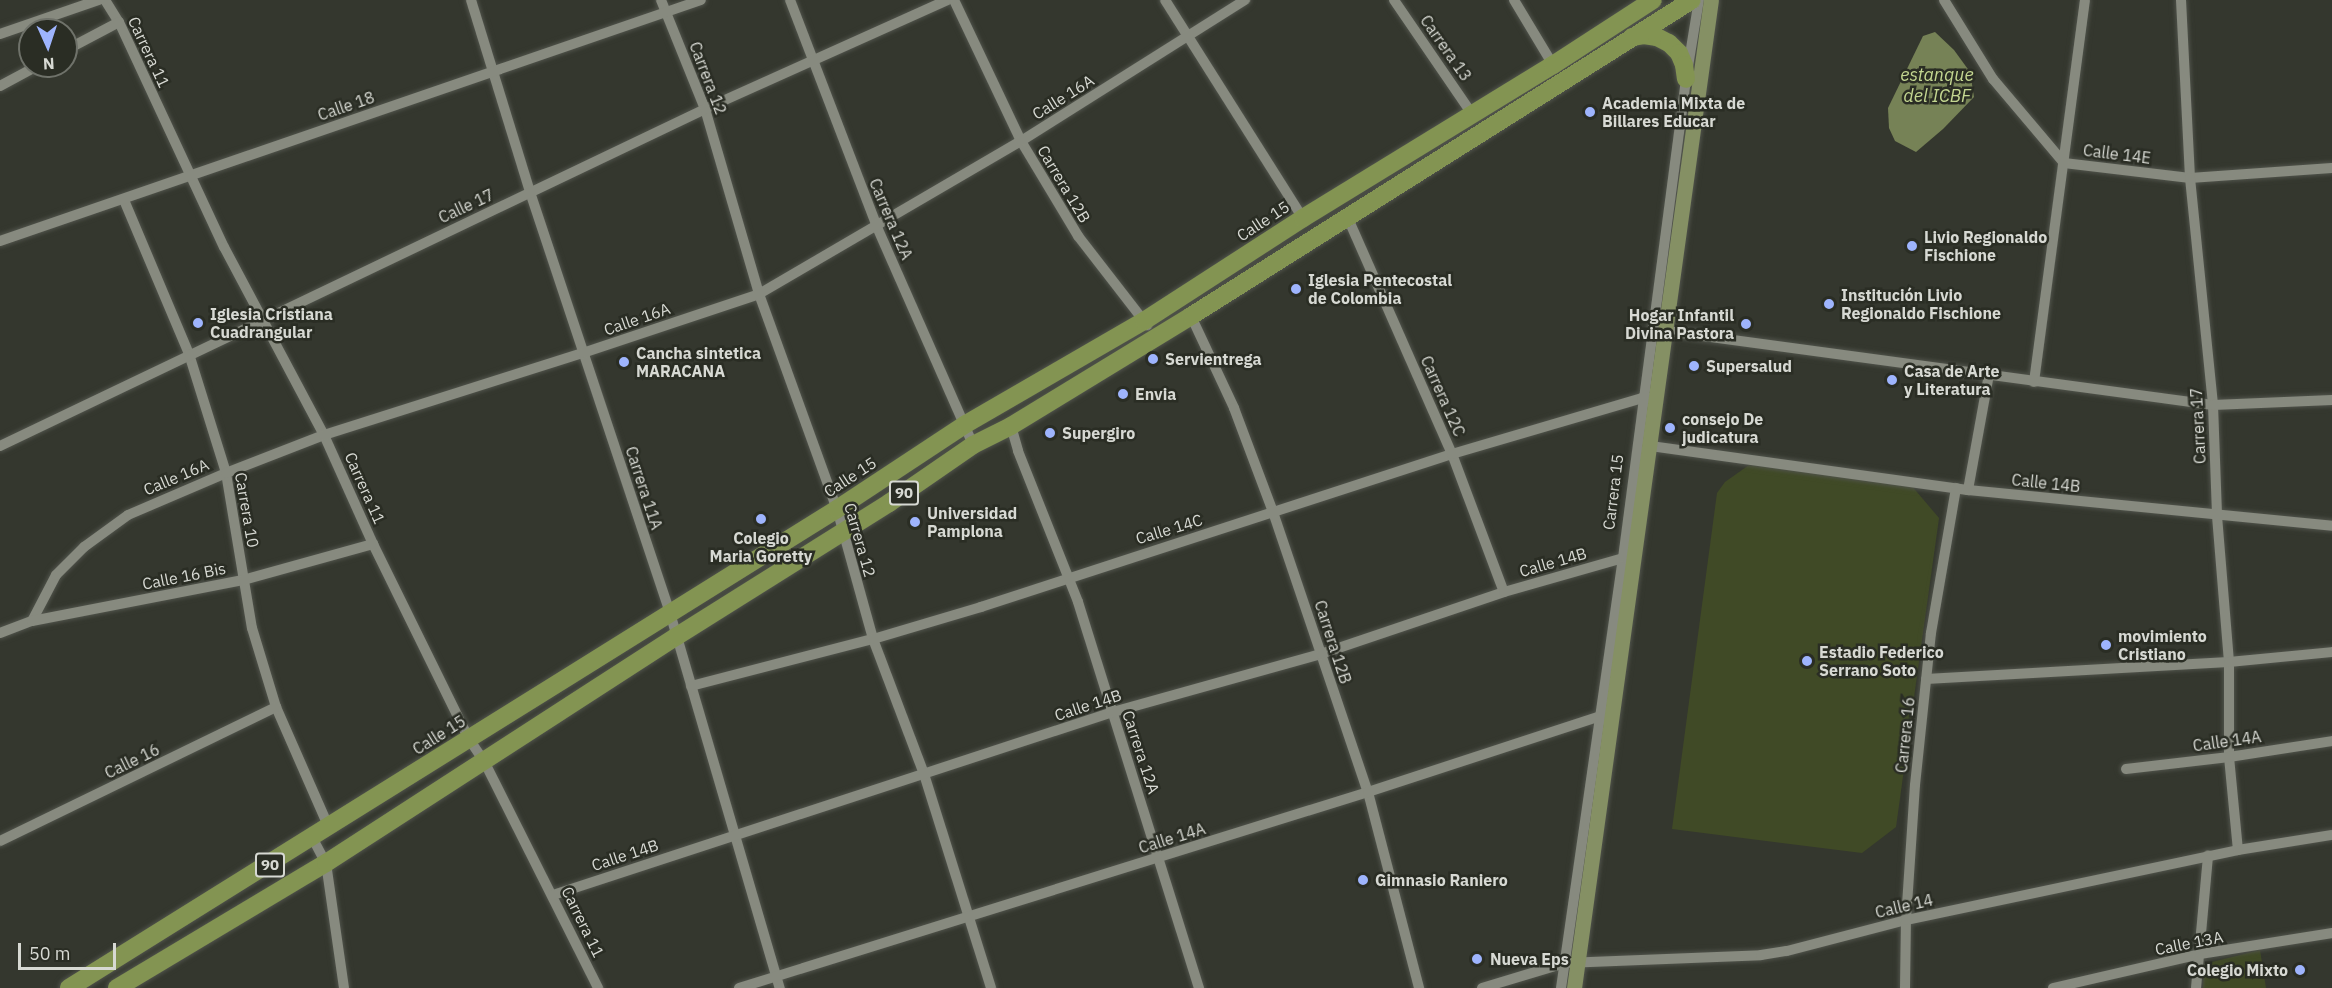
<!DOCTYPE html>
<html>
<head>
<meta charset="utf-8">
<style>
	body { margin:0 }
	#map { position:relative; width:2332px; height:988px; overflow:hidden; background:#34372e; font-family:"IBM Plex Sans",sans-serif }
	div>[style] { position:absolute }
	.green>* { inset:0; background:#404a26 }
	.water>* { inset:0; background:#768256 }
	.roads { filter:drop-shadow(0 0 2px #50534b) drop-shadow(0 0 2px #50534b) }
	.minor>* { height:10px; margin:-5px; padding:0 5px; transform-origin:5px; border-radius:5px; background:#878a7f }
	.major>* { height:15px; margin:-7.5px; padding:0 7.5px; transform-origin:7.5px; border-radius:7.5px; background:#859064 }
	.highway>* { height:18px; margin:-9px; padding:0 9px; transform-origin:9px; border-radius:9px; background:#839452 }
	.dots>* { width:16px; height:16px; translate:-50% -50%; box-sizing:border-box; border:3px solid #2a2d24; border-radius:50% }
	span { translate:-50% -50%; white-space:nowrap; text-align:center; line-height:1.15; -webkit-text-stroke:5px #2a2d24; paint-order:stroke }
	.shield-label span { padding:2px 4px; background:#2a2d24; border:2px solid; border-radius:4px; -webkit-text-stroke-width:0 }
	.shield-label { font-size:15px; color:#d7d9d3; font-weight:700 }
	.street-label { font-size:16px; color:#d7d9d3 }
	.poi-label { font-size:16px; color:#d7d9d3; font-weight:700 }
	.left { translate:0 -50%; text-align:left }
	.right { translate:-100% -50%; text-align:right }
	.water-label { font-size:18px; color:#c4d791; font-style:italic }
	.north { position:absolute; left:18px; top:18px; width:60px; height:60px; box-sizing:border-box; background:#2a2d24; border:2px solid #6f726a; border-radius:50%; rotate:177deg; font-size:16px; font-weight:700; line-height:24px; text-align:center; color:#d7d9d3 }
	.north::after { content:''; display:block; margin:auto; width:21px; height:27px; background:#9eb4fd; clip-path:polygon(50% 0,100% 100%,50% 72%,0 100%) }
	.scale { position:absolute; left:18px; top:943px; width:98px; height:27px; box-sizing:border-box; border:3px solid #d7d9d3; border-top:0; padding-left:8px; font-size:18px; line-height:21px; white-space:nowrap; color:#d7d9d3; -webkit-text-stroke:4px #2a2d24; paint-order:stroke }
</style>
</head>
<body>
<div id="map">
	<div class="green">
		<i style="clip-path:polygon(1749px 465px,1911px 485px,1939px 518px,1896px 827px,1862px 853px,1672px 829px,1717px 493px,1725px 482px)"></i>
		<i style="clip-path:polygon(2260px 950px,2266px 988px,2203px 988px,2204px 964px)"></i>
	</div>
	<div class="water">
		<i style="clip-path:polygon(1935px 32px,1954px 50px,1970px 72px,1974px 97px,1943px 129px,1916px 152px,1895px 141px,1889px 128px,1888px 108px,1923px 36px)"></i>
	</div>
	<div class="roads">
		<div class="minor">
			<i style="left:105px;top:0;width:26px;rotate:58deg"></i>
			<i style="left:119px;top:22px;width:248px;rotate:65deg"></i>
			<i style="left:224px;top:247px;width:213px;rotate:62deg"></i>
			<i style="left:324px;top:435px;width:120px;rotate:65.8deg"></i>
			<i style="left:373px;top:544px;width:217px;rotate:63.8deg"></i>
			<i style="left:469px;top:739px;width:27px;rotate:56deg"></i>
			<i style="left:484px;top:761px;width:254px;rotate:63.3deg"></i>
			<i style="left:471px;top:0;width:201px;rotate:72.9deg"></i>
			<i style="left:530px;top:192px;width:444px;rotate:71.6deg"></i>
			<i style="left:670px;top:613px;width:391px;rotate:73.7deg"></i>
			<i style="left:661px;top:0;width:118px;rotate:68deg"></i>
			<i style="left:705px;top:109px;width:193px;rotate:73.7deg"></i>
			<i style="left:759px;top:294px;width:229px;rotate:70.1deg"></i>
			<i style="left:837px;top:509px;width:135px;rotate:74.5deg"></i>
			<i style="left:873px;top:639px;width:144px;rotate:69.3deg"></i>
			<i style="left:924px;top:774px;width:224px;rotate:72.6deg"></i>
			<i style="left:790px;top:0;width:243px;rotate:69deg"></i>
			<i style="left:877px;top:227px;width:238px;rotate:66.2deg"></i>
			<i style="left:954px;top:0;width:156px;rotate:64.6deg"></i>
			<i style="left:1021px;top:141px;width:111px;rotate:59deg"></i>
			<i style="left:1078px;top:236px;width:113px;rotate:52.2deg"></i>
			<i style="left:1165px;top:0;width:258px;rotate:57.7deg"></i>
			<i style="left:1394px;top:0;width:138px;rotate:55.6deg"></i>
			<i style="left:1514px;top:0;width:76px;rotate:59deg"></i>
			<i style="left:1944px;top:0;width:93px;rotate:58.2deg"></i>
			<i style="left:1993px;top:79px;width:110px;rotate:49.8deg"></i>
			<i style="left:2064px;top:163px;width:127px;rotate:6.8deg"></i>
			<i style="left:2190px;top:178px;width:142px;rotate:-4deg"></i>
			<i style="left:2181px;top:0;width:178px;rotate:87.1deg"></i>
			<i style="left:2190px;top:178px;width:228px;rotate:84.2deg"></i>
			<i style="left:2213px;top:405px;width:111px;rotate:87.9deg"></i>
			<i style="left:2217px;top:516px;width:146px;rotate:85.3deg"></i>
			<i style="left:2229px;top:662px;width:95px;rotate:90deg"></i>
			<i style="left:2229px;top:757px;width:93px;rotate:84.5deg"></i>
			<i style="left:0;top:34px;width:105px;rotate:-19deg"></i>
			<i style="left:66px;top:50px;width:60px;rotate:-27.8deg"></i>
			<i style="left:0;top:86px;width:42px;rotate:-28.4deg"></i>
			<i style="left:124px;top:200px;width:167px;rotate:67.1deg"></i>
			<i style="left:189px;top:354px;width:125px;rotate:72.7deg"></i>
			<i style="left:226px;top:473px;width:157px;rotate:80.5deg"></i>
			<i style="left:252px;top:628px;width:83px;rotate:73.1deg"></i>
			<i style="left:276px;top:707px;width:132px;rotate:66.3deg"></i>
			<i style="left:1347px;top:216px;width:260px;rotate:66.2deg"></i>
			<i style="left:1452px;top:454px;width:147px;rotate:69.4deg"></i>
			<i style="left:0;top:241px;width:741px;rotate:-18.97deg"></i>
			<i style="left:1191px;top:316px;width:102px;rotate:64.9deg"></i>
			<i style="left:1234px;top:408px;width:111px;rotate:69.4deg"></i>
			<i style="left:1273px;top:512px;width:296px;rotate:71.3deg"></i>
			<i style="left:1368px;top:792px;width:203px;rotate:75.4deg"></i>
			<i style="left:1659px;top:330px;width:559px;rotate:7.71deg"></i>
			<i style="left:2213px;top:405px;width:119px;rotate:-2.4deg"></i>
			<i style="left:2034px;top:382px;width:385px;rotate:-82.4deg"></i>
			<i style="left:1011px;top:426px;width:26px;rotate:74deg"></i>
			<i style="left:1018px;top:451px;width:162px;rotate:68.3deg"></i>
			<i style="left:1078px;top:602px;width:405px;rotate:72.6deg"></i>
			<i style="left:0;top:446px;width:781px;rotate:-25.55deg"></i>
			<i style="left:705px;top:109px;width:266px;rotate:-24.2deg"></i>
			<i style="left:1650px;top:446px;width:321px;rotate:7.9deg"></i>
			<i style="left:1968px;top:490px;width:366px;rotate:5.6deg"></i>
			<i style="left:1968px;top:490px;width:117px;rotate:-79.7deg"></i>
			<i style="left:32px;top:621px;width:52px;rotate:-62.4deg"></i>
			<i style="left:56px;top:575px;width:40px;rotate:-45deg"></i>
			<i style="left:84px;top:547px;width:54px;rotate:-36deg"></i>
			<i style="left:128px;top:515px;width:107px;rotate:-23.2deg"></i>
			<i style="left:226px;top:473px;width:105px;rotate:-21.2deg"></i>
			<i style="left:324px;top:435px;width:272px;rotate:-17.6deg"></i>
			<i style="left:583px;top:353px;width:186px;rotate:-18.5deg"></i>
			<i style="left:759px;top:294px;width:303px;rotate:-30.3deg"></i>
			<i style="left:1021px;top:141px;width:265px;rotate:-32.2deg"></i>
			<i style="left:0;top:633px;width:34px;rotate:-21deg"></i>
			<i style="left:32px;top:621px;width:215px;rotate:-11deg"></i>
			<i style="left:243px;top:580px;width:135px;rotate:-15.5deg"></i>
			<i style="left:1926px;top:679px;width:303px;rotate:-3.2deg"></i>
			<i style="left:2229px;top:662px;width:103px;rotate:-5.5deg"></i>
			<i style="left:691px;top:686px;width:188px;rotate:-14.5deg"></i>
			<i style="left:873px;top:639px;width:113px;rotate:-16.5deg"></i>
			<i style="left:981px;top:607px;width:495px;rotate:-18deg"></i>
			<i style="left:1452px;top:454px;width:198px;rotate:-16.4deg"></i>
			<i style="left:1642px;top:398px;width:14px"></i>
			<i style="left:2126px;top:769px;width:104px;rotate:-6.6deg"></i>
			<i style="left:2229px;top:757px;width:104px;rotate:-8.8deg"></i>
			<i style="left:313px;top:839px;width:27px;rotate:62deg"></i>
			<i style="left:326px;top:863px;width:126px;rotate:81.8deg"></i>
			<i style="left:0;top:841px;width:307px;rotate:-25.9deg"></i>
			<i style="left:553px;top:895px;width:589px;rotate:-18.1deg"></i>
			<i style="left:1113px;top:712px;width:216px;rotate:-15.6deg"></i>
			<i style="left:1321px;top:654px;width:193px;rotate:-18.7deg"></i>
			<i style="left:1504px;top:592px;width:124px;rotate:-15.9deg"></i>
			<i style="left:1623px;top:558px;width:12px;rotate:9deg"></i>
			<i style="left:739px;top:988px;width:659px;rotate:-17.31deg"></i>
			<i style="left:1368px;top:792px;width:244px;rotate:-18.1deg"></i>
			<i style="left:1600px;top:716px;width:7px"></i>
			<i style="left:1482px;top:988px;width:87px;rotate:-16.8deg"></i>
			<i style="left:1565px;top:963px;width:196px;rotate:-2.3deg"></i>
			<i style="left:1761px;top:955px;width:26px;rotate:-9deg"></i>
			<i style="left:1787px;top:951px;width:123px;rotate:-14.6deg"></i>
			<i style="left:1906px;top:920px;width:339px;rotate:-11.9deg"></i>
			<i style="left:2238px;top:850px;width:95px;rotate:-9.1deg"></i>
			<i style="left:1561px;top:988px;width:434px;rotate:-81.8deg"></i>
			<i style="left:1623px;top:558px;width:483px;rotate:-82.5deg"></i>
			<i style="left:1686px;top:79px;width:80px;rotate:-80.7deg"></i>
			<i style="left:1905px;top:988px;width:68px;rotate:-89.2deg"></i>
			<i style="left:1906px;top:920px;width:135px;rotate:-86.2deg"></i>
			<i style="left:1915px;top:785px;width:153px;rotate:-84deg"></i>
			<i style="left:1931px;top:633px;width:147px;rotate:-80.2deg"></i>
			<i style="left:2053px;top:988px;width:151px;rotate:-13deg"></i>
			<i style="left:2200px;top:954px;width:134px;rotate:-9deg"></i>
			<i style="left:2196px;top:988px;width:133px;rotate:-84.8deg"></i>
		</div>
		<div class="major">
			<i style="left:1574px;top:988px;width:997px;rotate:-82.11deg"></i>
		</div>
		<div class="highway">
			<i style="left:1632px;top:37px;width:12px;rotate:-9deg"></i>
			<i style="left:1644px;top:35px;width:13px;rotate:9deg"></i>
			<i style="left:1657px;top:37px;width:13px;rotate:27deg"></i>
			<i style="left:1669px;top:43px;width:14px;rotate:45deg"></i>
			<i style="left:1679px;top:53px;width:13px;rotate:67deg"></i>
			<i style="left:1684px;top:65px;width:14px;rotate:82deg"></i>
			<i style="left:69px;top:988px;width:905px;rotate:-31.95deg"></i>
			<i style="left:837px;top:509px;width:154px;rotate:-33.4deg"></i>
			<i style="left:966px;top:424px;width:206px;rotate:-30.1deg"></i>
			<i style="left:1144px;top:321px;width:189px;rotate:-32.9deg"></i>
			<i style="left:1303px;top:218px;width:293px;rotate:-31.5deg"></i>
			<i style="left:1553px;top:65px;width:119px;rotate:-33deg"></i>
			<i style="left:117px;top:988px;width:244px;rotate:-30.9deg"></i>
			<i style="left:326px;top:863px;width:418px;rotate:-32.9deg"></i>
			<i style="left:677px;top:636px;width:250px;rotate:-32.1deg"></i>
			<i style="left:889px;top:503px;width:102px;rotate:-34.6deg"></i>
			<i style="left:973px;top:445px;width:42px;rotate:-26.6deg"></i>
			<i style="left:1011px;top:426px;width:211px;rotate:-31.4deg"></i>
			<i style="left:1191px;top:316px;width:592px;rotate:-32.24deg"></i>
		</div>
	</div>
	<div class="dots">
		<i style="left:1590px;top:112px;background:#9eb4fd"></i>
		<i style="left:1912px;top:246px;background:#9eb4fd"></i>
		<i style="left:1296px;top:289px;background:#9eb4fd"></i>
		<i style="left:1829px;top:304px;background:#9eb4fd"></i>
		<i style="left:198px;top:323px;background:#9eb4fd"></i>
		<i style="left:1746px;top:324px;background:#9eb4fd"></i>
		<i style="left:1153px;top:359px;background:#9eb4fd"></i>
		<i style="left:624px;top:362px;background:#9eb4fd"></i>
		<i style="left:1694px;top:366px;background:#9eb4fd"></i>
		<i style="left:1892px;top:380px;background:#9eb4fd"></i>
		<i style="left:1123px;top:394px;background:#9eb4fd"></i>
		<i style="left:1670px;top:428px;background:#9eb4fd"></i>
		<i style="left:1050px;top:433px;background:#9eb4fd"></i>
		<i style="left:761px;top:519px;background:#9eb4fd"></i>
		<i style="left:915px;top:522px;background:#9eb4fd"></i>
		<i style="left:2106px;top:645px;background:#9eb4fd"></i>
		<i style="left:1807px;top:661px;background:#9eb4fd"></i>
		<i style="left:1363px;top:880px;background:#9eb4fd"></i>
		<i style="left:1477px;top:959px;background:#9eb4fd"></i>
		<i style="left:2300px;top:970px;background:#9eb4fd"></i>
	</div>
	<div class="shield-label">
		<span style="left:904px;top:493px">90</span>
		<span style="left:270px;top:865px">90</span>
	</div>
	<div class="street-label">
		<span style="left:1446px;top:48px;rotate:55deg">Carrera 13</span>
		<span style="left:149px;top:52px;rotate:65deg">Carrera 11</span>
		<span style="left:708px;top:78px;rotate:69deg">Carrera 12</span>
		<span style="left:1063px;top:97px;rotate:-32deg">Calle 16A</span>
		<span style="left:346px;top:106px;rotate:-19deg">Calle 18</span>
		<span style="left:2117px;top:154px;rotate:7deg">Calle 14E</span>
		<span style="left:1064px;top:184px;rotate:59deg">Carrera 12B</span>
		<span style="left:466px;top:206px;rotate:-25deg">Calle 17</span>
		<span style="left:891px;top:219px;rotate:67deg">Carrera 12A</span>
		<span style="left:1263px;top:221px;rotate:-33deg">Calle 15</span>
		<span style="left:637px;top:319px;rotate:-19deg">Calle 16A</span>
		<span style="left:1443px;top:396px;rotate:66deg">Carrera 12C</span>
		<span style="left:2198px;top:426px;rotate:-93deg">Carrera 17</span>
		<span style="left:176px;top:477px;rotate:-23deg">Calle 16A</span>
		<span style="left:850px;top:477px;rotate:-33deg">Calle 15</span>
		<span style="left:2046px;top:483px;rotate:6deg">Calle 14B</span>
		<span style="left:365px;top:488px;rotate:66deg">Carrera 11</span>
		<span style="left:644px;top:488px;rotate:72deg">Carrera 11A</span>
		<span style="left:1613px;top:492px;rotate:-83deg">Carrera 15</span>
		<span style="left:247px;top:510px;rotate:80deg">Carrera 10</span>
		<span style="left:1169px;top:529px;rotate:-17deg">Calle 14C</span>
		<span style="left:860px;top:540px;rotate:74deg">Carrera 12</span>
		<span style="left:1553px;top:562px;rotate:-16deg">Calle 14B</span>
		<span style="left:184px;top:576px;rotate:-11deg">Calle 16 Bis</span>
		<span style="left:1333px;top:642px;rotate:72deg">Carrera 12B</span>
		<span style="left:1088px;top:705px;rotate:-18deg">Calle 14B</span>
		<span style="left:439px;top:735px;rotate:-32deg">Calle 15</span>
		<span style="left:1905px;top:735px;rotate:-84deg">Carrera 16</span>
		<span style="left:2227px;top:741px;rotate:-8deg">Calle 14A</span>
		<span style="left:1141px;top:752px;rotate:72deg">Carrera 12A</span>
		<span style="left:132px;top:761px;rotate:-26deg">Calle 16</span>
		<span style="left:1172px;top:838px;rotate:-17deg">Calle 14A</span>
		<span style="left:625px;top:855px;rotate:-18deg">Calle 14B</span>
		<span style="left:1904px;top:906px;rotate:-13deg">Calle 14</span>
		<span style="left:583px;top:922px;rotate:64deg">Carrera 11</span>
		<span style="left:2189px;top:943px;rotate:-11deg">Calle 13A</span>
	</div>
	<div class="poi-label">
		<span class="left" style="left:1602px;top:112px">Academia Mixta de<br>Billares Educar</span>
		<span class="left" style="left:1924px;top:246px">Livio Regionaldo<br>Fischione</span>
		<span class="left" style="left:1308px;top:289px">Iglesia Pentecostal<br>de Colombia</span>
		<span class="left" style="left:1841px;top:304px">Institución Livio<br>Regionaldo Fischione</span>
		<span class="left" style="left:210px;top:323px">Iglesia Cristiana<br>Cuadrangular</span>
		<span class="right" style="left:1734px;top:324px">Hogar Infantil<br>Divina Pastora</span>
		<span class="left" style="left:636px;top:362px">Cancha sintetica<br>MARACANA</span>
		<span class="left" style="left:1165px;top:359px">Servientrega</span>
		<span class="left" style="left:1706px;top:366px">Supersalud</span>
		<span class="left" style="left:1904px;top:380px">Casa de Arte<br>y Literatura</span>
		<span class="left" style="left:1135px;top:394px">Envia</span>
		<span class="left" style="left:1682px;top:428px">consejo De<br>judicatura</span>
		<span class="left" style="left:1062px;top:433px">Supergiro</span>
		<span class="left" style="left:927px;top:522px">Universidad<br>Pamplona</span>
		<span style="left:761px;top:547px">Colegio<br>Maria Goretty</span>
		<span class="left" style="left:2118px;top:645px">movimiento<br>Cristiano</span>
		<span class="left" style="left:1819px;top:661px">Estadio Federico<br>Serrano Soto</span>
		<span class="left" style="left:1375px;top:880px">Gimnasio Raniero</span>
		<span class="left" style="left:1490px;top:959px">Nueva Eps</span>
		<span class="right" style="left:2288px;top:970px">Colegio Mixto</span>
	</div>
	<div class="water-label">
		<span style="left:1937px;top:86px">estanque<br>del ICBF</span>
	</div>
	<div class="north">N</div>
	<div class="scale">50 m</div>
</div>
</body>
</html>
